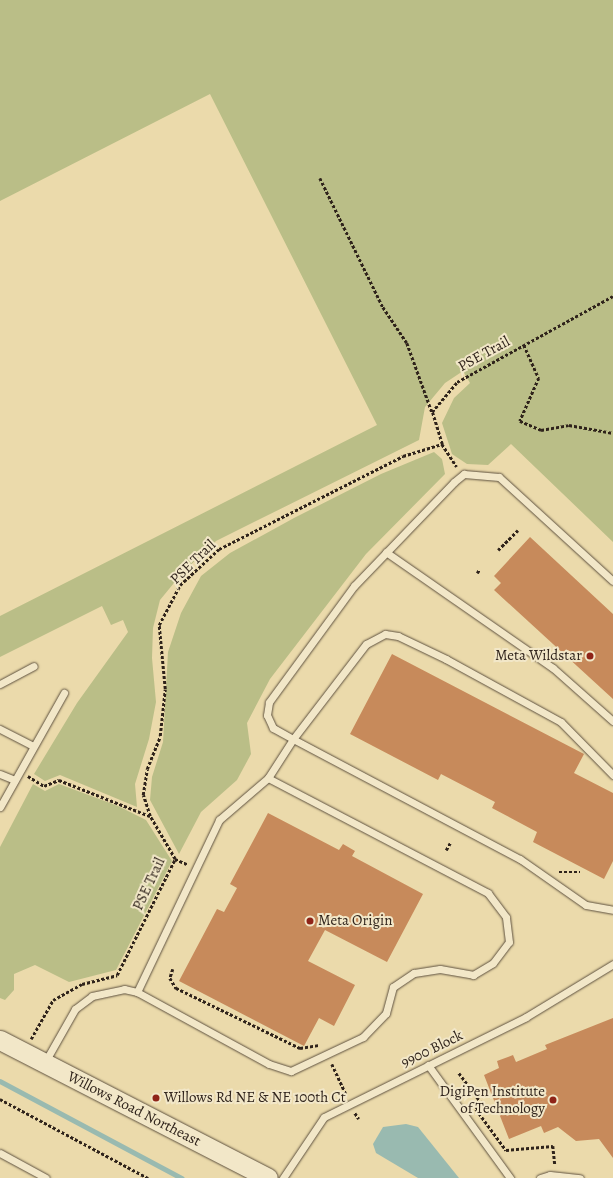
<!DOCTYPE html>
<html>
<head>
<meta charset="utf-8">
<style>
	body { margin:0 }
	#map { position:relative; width:613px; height:1178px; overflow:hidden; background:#ebdaab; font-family:Alegreya,serif }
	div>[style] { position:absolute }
	.green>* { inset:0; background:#babe87 }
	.water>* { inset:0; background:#99bab0 }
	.stream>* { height:4.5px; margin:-2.25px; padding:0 2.25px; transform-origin:2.25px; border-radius:2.25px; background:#99bab0 }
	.building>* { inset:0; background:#c78a5b }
	.path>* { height:2.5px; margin-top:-1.25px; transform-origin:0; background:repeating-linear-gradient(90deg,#2f231b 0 3px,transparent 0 5px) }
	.roads { filter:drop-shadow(0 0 1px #5e513f) drop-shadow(0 0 1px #5e513f) }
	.lane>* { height:7px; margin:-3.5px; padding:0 3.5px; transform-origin:3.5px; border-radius:3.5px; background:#f2e7c8 }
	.secondary>* { height:19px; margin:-9.5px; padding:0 9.5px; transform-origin:9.5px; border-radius:9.5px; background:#f2e7c8 }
	.dots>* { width:11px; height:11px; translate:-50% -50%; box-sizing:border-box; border:2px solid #f2e7c8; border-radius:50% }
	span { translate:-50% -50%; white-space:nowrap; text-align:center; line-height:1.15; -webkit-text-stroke:4px #f2e7c8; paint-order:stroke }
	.street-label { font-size:15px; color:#2f231b }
	.poi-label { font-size:15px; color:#2f231b }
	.right { translate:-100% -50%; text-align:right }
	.left { translate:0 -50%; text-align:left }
</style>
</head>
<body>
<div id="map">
	<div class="green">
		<i style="clip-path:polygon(0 0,613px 0,613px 542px,511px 444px,488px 465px,467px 464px,452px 454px,442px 423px,454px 398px,470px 383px,463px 371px,445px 383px,425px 407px,419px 440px,216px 541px,183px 572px,160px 600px,153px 628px,152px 658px,156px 702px,149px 739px,135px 784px,137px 807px,60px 775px,45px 781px,34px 774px,77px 703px,128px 632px,123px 620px,111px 625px,102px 606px,0 657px,0 616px,377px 425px,210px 94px,0 201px)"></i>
		<i style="clip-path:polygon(434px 452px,442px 459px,445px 474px,366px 554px,270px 679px,247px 723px,251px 754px,237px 780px,201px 812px,179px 854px,150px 800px,152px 777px,163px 742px,168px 652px,181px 613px,201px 576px,230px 553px,294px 518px,381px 474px)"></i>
		<i style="clip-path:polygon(33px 784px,45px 791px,59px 784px,118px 806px,146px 820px,172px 861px,116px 970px,69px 982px,35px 965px,14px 974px,14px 990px,5px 1000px,0 998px,0 847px)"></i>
	</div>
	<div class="water">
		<i style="clip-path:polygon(406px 1124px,418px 1127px,459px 1178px,418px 1178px,376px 1153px,373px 1144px,383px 1127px)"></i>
	</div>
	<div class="stream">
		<i style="left:0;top:1081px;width:206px;rotate:28.1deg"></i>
	</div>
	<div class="building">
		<i style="clip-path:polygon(530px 537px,613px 614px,613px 699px,494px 590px,501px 583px,494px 576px)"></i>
		<i style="clip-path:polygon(392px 654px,584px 754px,574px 773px,613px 793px,613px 861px,604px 879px,533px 842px,537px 832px,492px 808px,495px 802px,441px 774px,438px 780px,350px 734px)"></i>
		<i style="clip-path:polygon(268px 813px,339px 850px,343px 844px,355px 851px,352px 856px,423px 894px,387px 962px,325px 930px,308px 961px,355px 985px,334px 1026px,319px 1018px,304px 1046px,179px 981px,217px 909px,224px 912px,237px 888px,230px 884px)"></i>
		<i style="clip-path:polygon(613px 1018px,613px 1158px,599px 1139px,576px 1141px,558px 1127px,544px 1133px,541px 1126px,509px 1139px,484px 1075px,499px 1068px,497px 1061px,513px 1055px,516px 1062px,547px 1049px,545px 1045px)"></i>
	</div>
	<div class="path">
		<i style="left:320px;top:178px;width:144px;rotate:64deg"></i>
		<i style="left:383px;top:307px;width:43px;rotate:56.3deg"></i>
		<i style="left:407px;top:343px;width:73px;rotate:70.1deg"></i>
		<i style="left:524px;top:345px;width:36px;rotate:66deg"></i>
		<i style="left:539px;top:378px;width:47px;rotate:113.8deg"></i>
		<i style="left:520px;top:421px;width:23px;rotate:23deg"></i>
		<i style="left:541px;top:430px;width:28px;rotate:-10deg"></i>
		<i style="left:569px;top:425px;width:45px;rotate:10.3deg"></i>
		<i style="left:442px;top:444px;width:27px;rotate:57deg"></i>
		<i style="left:498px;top:550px;width:28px;rotate:-45deg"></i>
		<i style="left:477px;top:573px;width:4px;rotate:-56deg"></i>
		<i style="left:28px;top:776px;width:19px;rotate:32deg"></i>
		<i style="left:44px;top:786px;width:16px;rotate:-22deg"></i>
		<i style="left:59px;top:780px;width:98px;rotate:21.6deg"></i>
		<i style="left:446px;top:850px;width:8px;rotate:-60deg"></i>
		<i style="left:175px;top:859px;width:13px;rotate:23deg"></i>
		<i style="left:559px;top:872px;width:21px"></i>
		<i style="left:173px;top:969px;width:9px;rotate:108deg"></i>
		<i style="left:170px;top:978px;width:12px;rotate:59deg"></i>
		<i style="left:176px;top:988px;width:138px;rotate:25.8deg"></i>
		<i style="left:300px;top:1048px;width:20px;rotate:-9deg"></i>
		<i style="left:31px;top:1039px;width:45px;rotate:-60.6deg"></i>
		<i style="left:53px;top:1000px;width:33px;rotate:-29deg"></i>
		<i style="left:82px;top:984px;width:36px;rotate:-14deg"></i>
		<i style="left:117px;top:975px;width:130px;rotate:-63.4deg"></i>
		<i style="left:175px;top:859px;width:50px;rotate:-120.2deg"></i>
		<i style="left:150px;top:816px;width:22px;rotate:-108deg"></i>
		<i style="left:143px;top:795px;width:26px;rotate:-81deg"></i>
		<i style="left:147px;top:769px;width:35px;rotate:-68deg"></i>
		<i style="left:160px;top:736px;width:47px;rotate:-83.9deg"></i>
		<i style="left:165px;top:689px;width:64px;rotate:-95.4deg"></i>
		<i style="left:159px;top:625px;width:45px;rotate:-62.3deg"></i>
		<i style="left:180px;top:585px;width:53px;rotate:-42.7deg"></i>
		<i style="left:219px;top:549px;width:206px;rotate:-26.8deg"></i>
		<i style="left:403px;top:456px;width:41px;rotate:-17.1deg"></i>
		<i style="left:442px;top:444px;width:34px;rotate:-107deg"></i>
		<i style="left:432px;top:412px;width:39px;rotate:-50deg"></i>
		<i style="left:457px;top:382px;width:178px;rotate:-28.9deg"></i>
		<i style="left:332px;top:1064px;width:35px;rotate:65deg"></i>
		<i style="left:459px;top:1073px;width:39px;rotate:53deg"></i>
		<i style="left:482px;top:1104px;width:8px;rotate:140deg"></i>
		<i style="left:476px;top:1109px;width:51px;rotate:53.8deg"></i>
		<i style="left:506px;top:1150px;width:47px;rotate:-4.9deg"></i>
		<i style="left:553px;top:1146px;width:19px;rotate:84deg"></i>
		<i style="left:0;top:1099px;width:168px;rotate:28.1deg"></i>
		<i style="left:355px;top:1113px;width:7px;rotate:56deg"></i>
	</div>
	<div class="roads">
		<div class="lane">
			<i style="left:386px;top:552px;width:203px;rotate:34.8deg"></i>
			<i style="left:553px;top:668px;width:80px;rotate:41.5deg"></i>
			<i style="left:0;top:684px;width:38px;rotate:-28deg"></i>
			<i style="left:0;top:729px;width:37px;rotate:27deg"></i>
			<i style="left:0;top:774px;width:16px;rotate:22deg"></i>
			<i style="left:613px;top:775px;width:74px;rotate:-134.5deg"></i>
			<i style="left:561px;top:722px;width:131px;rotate:-151.3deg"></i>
			<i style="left:446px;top:659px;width:53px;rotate:-154.4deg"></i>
			<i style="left:398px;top:636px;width:13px;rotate:-171deg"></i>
			<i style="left:385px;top:634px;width:21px;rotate:152deg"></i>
			<i style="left:366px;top:644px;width:120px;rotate:127.5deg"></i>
			<i style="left:293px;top:739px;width:257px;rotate:27.9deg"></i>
			<i style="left:520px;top:859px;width:80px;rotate:34.9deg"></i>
			<i style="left:586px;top:905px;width:27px;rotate:10deg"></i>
			<i style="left:0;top:807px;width:131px;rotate:-60.7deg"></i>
			<i style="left:137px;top:992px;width:150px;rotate:28.6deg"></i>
			<i style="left:269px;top:1064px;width:23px;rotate:18deg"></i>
			<i style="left:291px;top:1071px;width:80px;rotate:-25.3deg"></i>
			<i style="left:363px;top:1037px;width:33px;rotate:-46deg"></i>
			<i style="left:386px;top:1013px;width:27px;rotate:-75deg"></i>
			<i style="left:393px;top:987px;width:25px;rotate:-34deg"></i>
			<i style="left:414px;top:973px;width:26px;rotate:-9deg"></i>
			<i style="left:440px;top:969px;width:34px;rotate:10deg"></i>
			<i style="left:473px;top:975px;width:23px;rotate:-31deg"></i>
			<i style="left:493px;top:963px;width:26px;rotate:-53deg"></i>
			<i style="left:509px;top:942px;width:25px;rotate:-97deg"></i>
			<i style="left:506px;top:917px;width:30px;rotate:-127deg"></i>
			<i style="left:488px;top:893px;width:248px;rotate:-152.4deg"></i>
			<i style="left:45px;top:1062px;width:61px;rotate:-60.5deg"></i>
			<i style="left:75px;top:1009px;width:21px;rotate:-37deg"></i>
			<i style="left:92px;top:996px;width:33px;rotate:-12deg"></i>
			<i style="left:124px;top:989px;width:13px;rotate:13deg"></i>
			<i style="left:137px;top:992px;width:191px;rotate:-64.5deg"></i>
			<i style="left:219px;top:820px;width:65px;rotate:-40.6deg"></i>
			<i style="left:268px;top:778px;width:46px;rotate:-57.3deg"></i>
			<i style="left:293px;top:739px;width:23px;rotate:-151deg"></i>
			<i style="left:273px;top:728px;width:14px;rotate:-115deg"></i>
			<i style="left:267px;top:715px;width:13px;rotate:-81deg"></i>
			<i style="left:269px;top:702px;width:144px;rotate:-53.8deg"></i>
			<i style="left:354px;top:586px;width:144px;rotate:-46.1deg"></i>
			<i style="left:454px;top:482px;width:13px;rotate:-39deg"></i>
			<i style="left:464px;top:474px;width:35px;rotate:5deg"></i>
			<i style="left:499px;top:477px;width:154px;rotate:42.4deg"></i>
			<i style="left:428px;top:1065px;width:140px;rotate:54deg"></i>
			<i style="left:0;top:1153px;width:52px;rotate:28.5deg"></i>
			<i style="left:283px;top:1178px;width:73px;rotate:-56.1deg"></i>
			<i style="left:324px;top:1117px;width:225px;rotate:-26.3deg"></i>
			<i style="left:526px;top:1017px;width:102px;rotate:-31.3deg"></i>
			<i style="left:540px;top:1178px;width:10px;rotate:-17deg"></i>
			<i style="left:550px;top:1175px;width:30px;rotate:6deg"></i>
		</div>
		<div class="secondary">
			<i style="left:0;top:1040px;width:301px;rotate:27.2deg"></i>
		</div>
	</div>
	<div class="dots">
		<i style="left:590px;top:656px;background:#8f2418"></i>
		<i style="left:310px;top:921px;background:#8f2418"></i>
		<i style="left:156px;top:1098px;background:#8f2418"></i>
		<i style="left:553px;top:1100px;background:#8f2418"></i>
	</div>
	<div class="street-label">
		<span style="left:484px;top:354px;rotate:-29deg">PSE Trail</span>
		<span style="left:193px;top:562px;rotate:-44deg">PSE Trail</span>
		<span style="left:149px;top:884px;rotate:-65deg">PSE Trail</span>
		<span style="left:432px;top:1049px;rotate:-26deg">9900 Block</span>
		<span style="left:134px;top:1109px;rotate:27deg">Willows Road Northeast</span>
	</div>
	<div class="poi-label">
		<span class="right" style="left:582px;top:656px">Meta Wildstar</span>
		<span class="left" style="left:318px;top:921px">Meta Origin</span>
		<span class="right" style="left:545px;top:1100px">DigiPen Institute<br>of Technology</span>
		<span class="left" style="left:164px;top:1098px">Willows Rd NE &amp; NE 100th Ct</span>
	</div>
</div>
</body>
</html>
